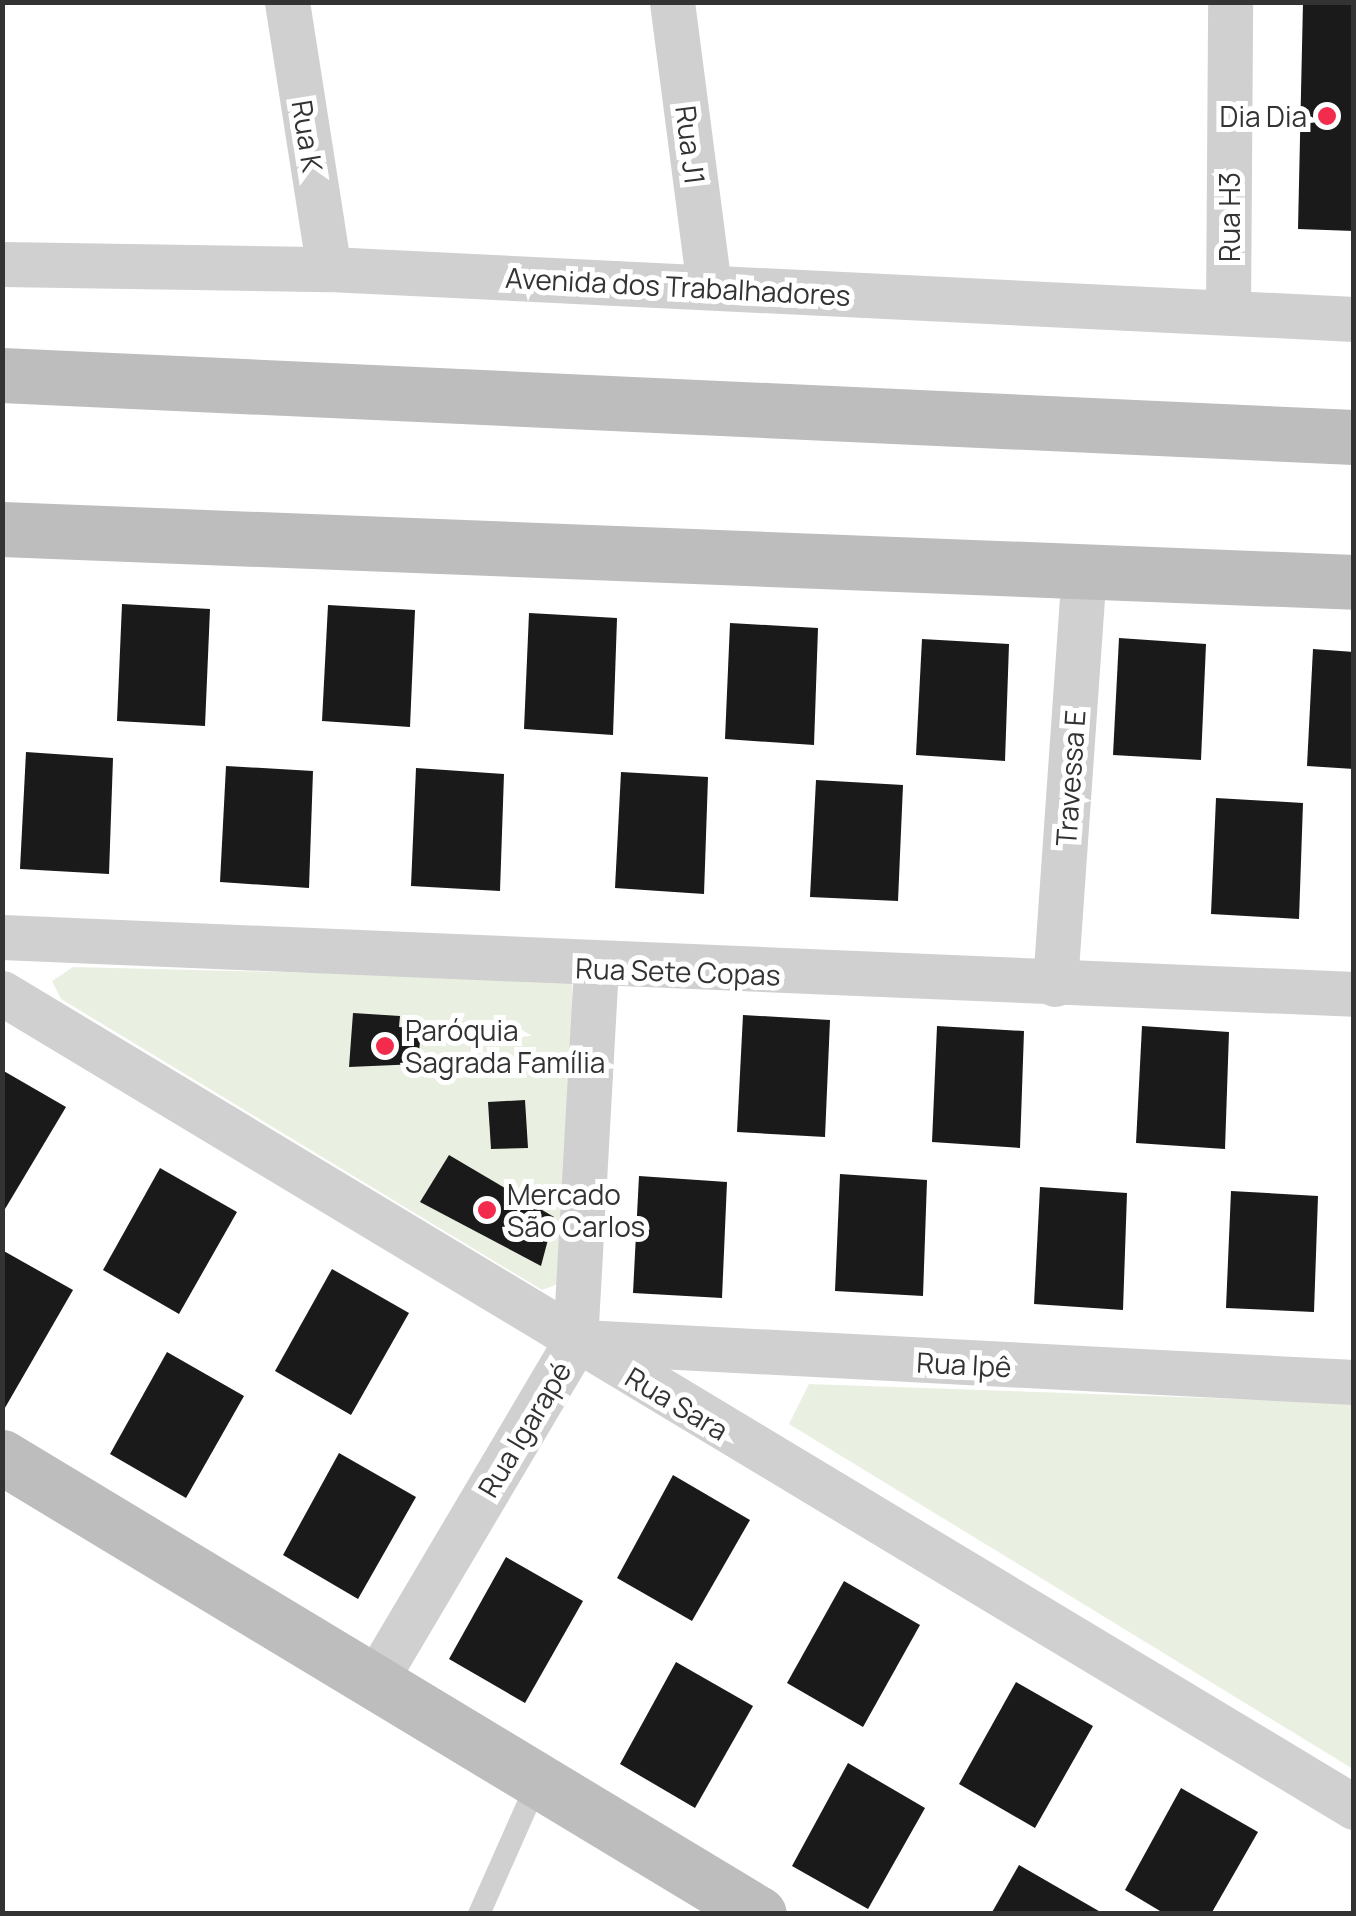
<!DOCTYPE html>
<html>
<head>
<meta charset="utf-8">
<style>
	body { margin:0 }
	#map { position:relative; width:1356px; height:1916px; overflow:hidden; background:#fff; font-family:Manrope,sans-serif }
	div>[style] { position:absolute }
	.green>* { inset:0; background:#eaf0e1 }
	.building>* { inset:0; background:#1a1a1a }
	.service>* { height:22px; margin:-11px; padding:0 11px; transform-origin:11px; border-radius:11px; background:#d0d0d0 }
	.minor>* { height:45px; margin:-22.5px; padding:0 22.5px; transform-origin:22.5px; border-radius:22.5px; background:#d0d0d0 }
	.secondary>* { height:55px; margin:-27.5px; padding:0 27.5px; transform-origin:27.5px; border-radius:27.5px; background:#bdbdbd }
	.dots>* { width:28px; height:28px; translate:-50% -50%; box-sizing:border-box; border:5px solid #fff; border-radius:50% }
	span { translate:-50% -50%; white-space:nowrap; text-align:center; line-height:1.15; -webkit-text-stroke:10px #fff; paint-order:stroke }
	.poi-label { font-size:28px; color:#333 }
	.right { translate:-100% -50%; text-align:right }
	.left { translate:0 -50%; text-align:left }
	.street-label { font-size:28px; color:#333 }
	.frame { position:absolute; inset:0; border:5px solid #333; pointer-events:none }
</style>
</head>
<body>
<div id="map">
	<div class="green">
		<i style="clip-path:polygon(73px 967px,572px 979px,571px 1246px,558px 1284px,542px 1290px,61px 999px,52px 981px)"></i>
		<i style="clip-path:polygon(809px 1384px,1353px 1403px,1353px 1769px,789px 1424px)"></i>
	</div>
	<div class="building">
		<i style="clip-path:polygon(1303px 2px,1354px 2px,1354px 231px,1298px 229px)"></i>
		<i style="clip-path:polygon(122px 604px,210px 609px,205px 726px,117px 721px)"></i>
		<i style="clip-path:polygon(328px 605px,415px 610px,410px 727px,322px 721px)"></i>
		<i style="clip-path:polygon(529px 613px,617px 618px,613px 735px,524px 729px)"></i>
		<i style="clip-path:polygon(730px 623px,818px 628px,814px 745px,725px 739px)"></i>
		<i style="clip-path:polygon(1119px 638px,1206px 644px,1201px 760px,1113px 755px)"></i>
		<i style="clip-path:polygon(922px 639px,1009px 644px,1005px 761px,916px 755px)"></i>
		<i style="clip-path:polygon(1313px 649px,1354px 652px,1354px 769px,1307px 766px)"></i>
		<i style="clip-path:polygon(26px 752px,113px 758px,109px 874px,20px 869px)"></i>
		<i style="clip-path:polygon(226px 766px,313px 771px,309px 888px,220px 882px)"></i>
		<i style="clip-path:polygon(416px 768px,504px 774px,500px 891px,411px 886px)"></i>
		<i style="clip-path:polygon(621px 772px,708px 777px,704px 894px,615px 888px)"></i>
		<i style="clip-path:polygon(816px 780px,903px 785px,898px 901px,810px 897px)"></i>
		<i style="clip-path:polygon(1216px 798px,1303px 803px,1299px 919px,1211px 914px)"></i>
		<i style="clip-path:polygon(353px 1013px,400px 1016px,399px 1027px,421px 1029px,418px 1064px,349px 1067px)"></i>
		<i style="clip-path:polygon(743px 1015px,830px 1020px,825px 1137px,737px 1132px)"></i>
		<i style="clip-path:polygon(937px 1026px,1024px 1031px,1020px 1148px,932px 1142px)"></i>
		<i style="clip-path:polygon(1142px 1026px,1229px 1032px,1225px 1149px,1136px 1143px)"></i>
		<i style="clip-path:polygon(2px 1070px,66px 1107px,2px 1214px)"></i>
		<i style="clip-path:polygon(525px 1100px,528px 1148px,491px 1149px,488px 1102px)"></i>
		<i style="clip-path:polygon(449px 1155px,554px 1217px,541px 1266px,420px 1202px)"></i>
		<i style="clip-path:polygon(160px 1168px,237px 1212px,179px 1314px,103px 1270px)"></i>
		<i style="clip-path:polygon(840px 1174px,927px 1180px,923px 1296px,835px 1291px)"></i>
		<i style="clip-path:polygon(639px 1176px,727px 1182px,722px 1298px,633px 1293px)"></i>
		<i style="clip-path:polygon(1040px 1187px,1127px 1193px,1123px 1310px,1034px 1304px)"></i>
		<i style="clip-path:polygon(1231px 1191px,1318px 1196px,1314px 1312px,1226px 1308px)"></i>
		<i style="clip-path:polygon(2px 1250px,73px 1290px,2px 1413px)"></i>
		<i style="clip-path:polygon(332px 1269px,409px 1313px,351px 1415px,275px 1371px)"></i>
		<i style="clip-path:polygon(167px 1352px,244px 1396px,186px 1498px,110px 1454px)"></i>
		<i style="clip-path:polygon(339px 1453px,416px 1497px,358px 1599px,283px 1555px)"></i>
		<i style="clip-path:polygon(673px 1475px,750px 1520px,692px 1621px,617px 1578px)"></i>
		<i style="clip-path:polygon(506px 1557px,583px 1601px,525px 1703px,449px 1659px)"></i>
		<i style="clip-path:polygon(844px 1581px,920px 1625px,863px 1727px,787px 1683px)"></i>
		<i style="clip-path:polygon(676px 1662px,753px 1706px,695px 1808px,620px 1764px)"></i>
		<i style="clip-path:polygon(1016px 1682px,1093px 1726px,1035px 1828px,959px 1784px)"></i>
		<i style="clip-path:polygon(848px 1763px,925px 1808px,868px 1909px,792px 1866px)"></i>
		<i style="clip-path:polygon(1181px 1788px,1258px 1832px,1211px 1914px,1165px 1914px,1125px 1890px)"></i>
		<i style="clip-path:polygon(1019px 1865px,1104px 1914px,991px 1914px)"></i>
	</div>
	<div class="service">
		<i style="left:479px;top:1914px;width:145px;rotate:-66.1deg"></i>
	</div>
	<div class="minor">
		<i style="left:287px;top:2px;width:270px;rotate:81.1deg"></i>
		<i style="left:672px;top:2px;width:287px;rotate:82.6deg"></i>
		<i style="left:2px;top:264px;width:327px;rotate:0.9deg"></i>
		<i style="left:329px;top:269px;width:1026px;rotate:2.79deg"></i>
		<i style="left:1228px;top:312px;width:310px;rotate:-89.6deg"></i>
		<i style="left:2px;top:937px;width:1353px;rotate:2.41deg"></i>
		<i style="left:1055px;top:984px;width:413px;rotate:-86deg"></i>
		<i style="left:2px;top:993px;width:1578px;rotate:31.05deg"></i>
		<i style="left:582px;top:1342px;width:773px;rotate:2.97deg"></i>
		<i style="left:373px;top:1684px;width:397px;rotate:-59.4deg"></i>
		<i style="left:575px;top:1342px;width:375px;rotate:-86.8deg"></i>
	</div>
	<div class="secondary">
		<i style="left:2px;top:375px;width:1353px;rotate:2.63deg"></i>
		<i style="left:2px;top:529px;width:1353px;rotate:2.24deg"></i>
		<i style="left:2px;top:1457px;width:884px;rotate:31.12deg"></i>
	</div>
	<div class="dots">
		<i style="left:1327px;top:116px;background:#f32c4e"></i>
		<i style="left:385px;top:1046px;background:#f32c4e"></i>
		<i style="left:487px;top:1210px;background:#f32c4e"></i>
	</div>
	<div class="poi-label">
		<span class="right" style="left:1307px;top:116px">Dia Dia</span>
		<span class="left" style="left:405px;top:1046px">Paróquia<br>Sagrada Família</span>
		<span class="left" style="left:507px;top:1210px">Mercado<br>São Carlos</span>
	</div>
	<div class="street-label">
		<span style="left:308px;top:136px;rotate:81deg">Rua K</span>
		<span style="left:691px;top:145px;rotate:83deg">Rua J1</span>
		<span style="left:1229px;top:217px;rotate:-90deg">Rua H3</span>
		<span style="left:678px;top:286px;rotate:3deg">Avenida dos Trabalhadores</span>
		<span style="left:1070px;top:778px;rotate:-86deg">Travessa E</span>
		<span style="left:678px;top:971px;rotate:2deg">Rua Sete Copas</span>
		<span style="left:964px;top:1364px;rotate:3deg">Rua Ipê</span>
		<span style="left:677px;top:1403px;rotate:31deg">Rua Sara</span>
		<span style="left:524px;top:1429px;rotate:-59deg">Rua Igarapé</span>
	</div>
	<div class="frame"></div>
</div>
</body>
</html>
